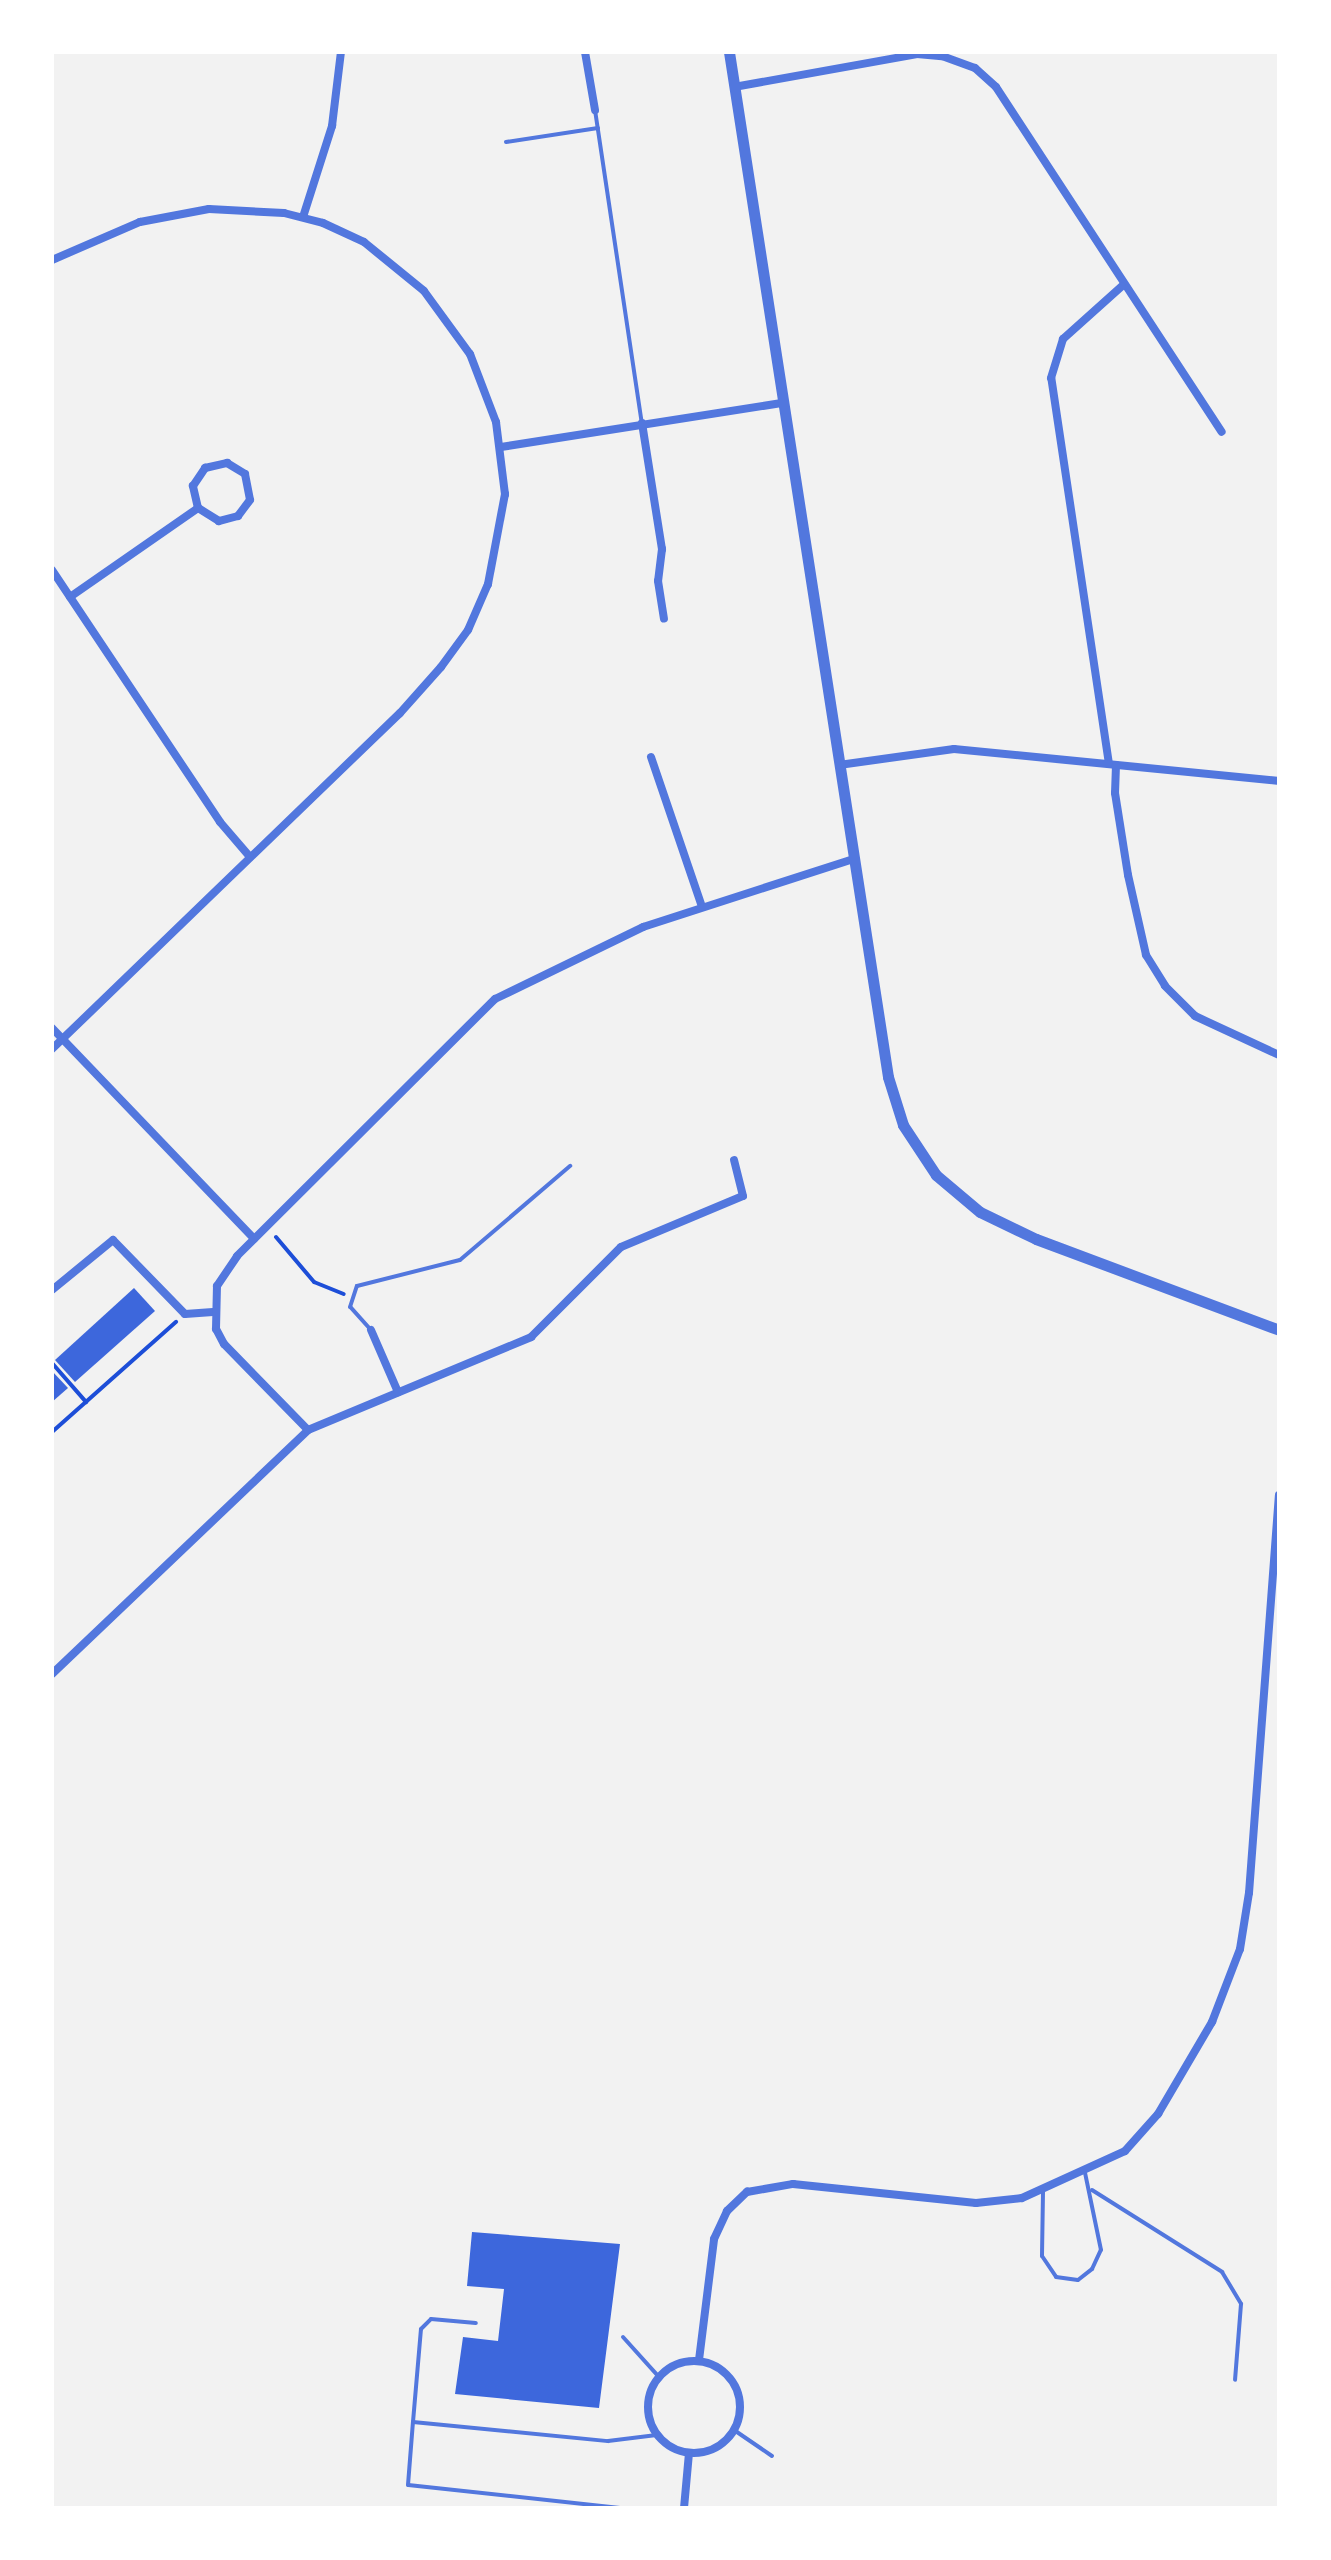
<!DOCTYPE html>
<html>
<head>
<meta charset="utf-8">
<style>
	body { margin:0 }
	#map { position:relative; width:1331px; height:2560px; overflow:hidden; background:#f2f2f2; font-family:"Titillium Web",sans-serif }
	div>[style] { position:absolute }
	.building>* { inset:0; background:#3d67dc }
	.path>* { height:4px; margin:-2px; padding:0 2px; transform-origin:2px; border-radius:2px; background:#1d4ed8 }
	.service>* { height:4px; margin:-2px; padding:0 2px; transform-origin:2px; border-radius:2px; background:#5277de }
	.minor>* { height:8px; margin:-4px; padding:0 4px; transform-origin:4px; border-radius:4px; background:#5277de }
	.minor>.ring { margin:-4px; padding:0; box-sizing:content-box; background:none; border:8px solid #5277de; border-radius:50% }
	.tertiary>* { height:11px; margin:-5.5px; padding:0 5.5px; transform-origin:5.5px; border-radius:5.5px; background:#5277de }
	span { translate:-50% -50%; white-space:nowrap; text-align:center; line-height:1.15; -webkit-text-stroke:6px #fff; paint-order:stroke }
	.frame { position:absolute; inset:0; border:54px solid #fff; pointer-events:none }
</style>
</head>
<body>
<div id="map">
	<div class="building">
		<i style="clip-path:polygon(134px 1288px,155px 1311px,75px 1382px,55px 1360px)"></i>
		<i style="clip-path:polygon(52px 1371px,68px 1388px,52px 1402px)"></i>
		<i style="clip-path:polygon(472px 2232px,620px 2244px,599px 2408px,455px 2394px,463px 2337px,498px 2341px,504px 2289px,467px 2286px)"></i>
	</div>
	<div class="path">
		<i style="left:276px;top:1237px;width:59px;rotate:49.8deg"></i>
		<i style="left:314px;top:1282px;width:32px;rotate:22deg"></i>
		<i style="left:52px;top:1363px;width:52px;rotate:48.9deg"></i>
		<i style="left:52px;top:1432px;width:166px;rotate:-41.6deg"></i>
	</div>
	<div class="service">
		<i style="left:595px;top:110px;width:317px;rotate:81.5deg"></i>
		<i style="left:506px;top:142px;width:93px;rotate:-8.7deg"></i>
		<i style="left:371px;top:1330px;width:31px;rotate:-132deg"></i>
		<i style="left:350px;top:1307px;width:22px;rotate:-72deg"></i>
		<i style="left:357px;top:1286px;width:106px;rotate:-14.2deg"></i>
		<i style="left:460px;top:1260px;width:145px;rotate:-40.5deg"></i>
		<i style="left:1092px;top:2190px;width:154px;rotate:32.2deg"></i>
		<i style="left:1222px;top:2272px;width:37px;rotate:59deg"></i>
		<i style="left:1241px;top:2304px;width:76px;rotate:94.5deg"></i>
		<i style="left:1043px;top:2192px;width:64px;rotate:90.9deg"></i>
		<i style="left:1042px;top:2256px;width:25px;rotate:56deg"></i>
		<i style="left:1056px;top:2277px;width:22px;rotate:8deg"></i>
		<i style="left:1078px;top:2280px;width:18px;rotate:-38deg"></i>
		<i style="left:1092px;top:2269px;width:21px;rotate:-65deg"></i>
		<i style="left:1101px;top:2250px;width:79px;rotate:-101.7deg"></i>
		<i style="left:623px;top:2337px;width:54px;rotate:48deg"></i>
		<i style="left:413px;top:2422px;width:93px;rotate:-85.1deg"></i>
		<i style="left:421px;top:2329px;width:14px;rotate:-45deg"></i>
		<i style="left:431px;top:2319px;width:45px;rotate:5.1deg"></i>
		<i style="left:734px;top:2430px;width:46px;rotate:34.4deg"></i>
		<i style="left:620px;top:2508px;width:213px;rotate:-173.8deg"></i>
		<i style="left:408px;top:2485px;width:63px;rotate:-85.5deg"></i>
		<i style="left:413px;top:2422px;width:196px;rotate:5.6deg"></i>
		<i style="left:608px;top:2441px;width:49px;rotate:-7deg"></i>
	</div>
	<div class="minor">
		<i style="left:585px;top:52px;width:59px;rotate:80.2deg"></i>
		<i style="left:734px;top:87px;width:186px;rotate:-10.2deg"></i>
		<i style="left:917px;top:54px;width:25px;rotate:5deg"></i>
		<i style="left:942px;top:56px;width:35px;rotate:20deg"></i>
		<i style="left:975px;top:68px;width:28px;rotate:42deg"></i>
		<i style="left:996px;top:87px;width:412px;rotate:56.8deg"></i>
		<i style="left:303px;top:217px;width:96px;rotate:-72.3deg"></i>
		<i style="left:332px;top:126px;width:75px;rotate:-83.1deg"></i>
		<i style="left:52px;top:260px;width:96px;rotate:-23.4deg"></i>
		<i style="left:140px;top:222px;width:70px;rotate:-10.7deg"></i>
		<i style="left:209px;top:209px;width:75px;rotate:3.1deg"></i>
		<i style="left:284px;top:213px;width:40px;rotate:14.4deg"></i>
		<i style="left:323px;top:223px;width:45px;rotate:24.9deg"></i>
		<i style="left:364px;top:242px;width:77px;rotate:39.2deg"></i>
		<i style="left:424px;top:291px;width:78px;rotate:53.9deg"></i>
		<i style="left:470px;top:354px;width:73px;rotate:69.1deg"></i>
		<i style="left:496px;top:422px;width:73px;rotate:82.9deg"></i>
		<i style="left:505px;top:494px;width:92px;rotate:100.7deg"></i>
		<i style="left:488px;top:584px;width:50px;rotate:113.5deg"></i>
		<i style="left:468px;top:630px;width:46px;rotate:126.1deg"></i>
		<i style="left:441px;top:667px;width:62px;rotate:131.7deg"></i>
		<i style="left:400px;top:713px;width:484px;rotate:136deg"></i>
		<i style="left:642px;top:423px;width:128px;rotate:81deg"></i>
		<i style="left:662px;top:549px;width:32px;rotate:97deg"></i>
		<i style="left:658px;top:581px;width:38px;rotate:81deg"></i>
		<i style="left:501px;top:447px;width:284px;rotate:-8.9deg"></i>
		<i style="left:52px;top:570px;width:303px;rotate:56.3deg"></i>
		<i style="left:220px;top:822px;width:46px;rotate:49.4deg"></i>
		<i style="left:70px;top:597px;width:156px;rotate:-34.8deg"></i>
		<i style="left:198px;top:508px;width:23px;rotate:-103deg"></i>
		<i style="left:193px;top:486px;width:22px;rotate:-56deg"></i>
		<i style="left:205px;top:468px;width:23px;rotate:-13deg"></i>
		<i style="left:227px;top:463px;width:21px;rotate:31deg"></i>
		<i style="left:245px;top:474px;width:26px;rotate:79deg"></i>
		<i style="left:250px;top:500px;width:20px;rotate:127deg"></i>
		<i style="left:238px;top:516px;width:20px;rotate:165deg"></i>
		<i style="left:219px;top:521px;width:25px;rotate:-148deg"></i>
		<i style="left:651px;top:757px;width:158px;rotate:71.2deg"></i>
		<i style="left:1109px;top:764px;width:390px;rotate:-98.5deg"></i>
		<i style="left:1051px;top:378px;width:41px;rotate:-72.9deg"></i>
		<i style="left:1063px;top:339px;width:79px;rotate:-41.9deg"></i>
		<i style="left:839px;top:765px;width:116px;rotate:-7.9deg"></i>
		<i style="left:954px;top:749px;width:327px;rotate:5.6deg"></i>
		<i style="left:1116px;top:765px;width:28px;rotate:92deg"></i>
		<i style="left:1115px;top:793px;width:83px;rotate:81deg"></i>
		<i style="left:1128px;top:875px;width:82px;rotate:77.3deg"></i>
		<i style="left:1146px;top:955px;width:36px;rotate:58deg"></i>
		<i style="left:1165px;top:986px;width:42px;rotate:45deg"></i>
		<i style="left:1195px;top:1016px;width:93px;rotate:24.9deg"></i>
		<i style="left:52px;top:1028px;width:292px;rotate:46.2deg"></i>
		<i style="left:52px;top:1290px;width:79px;rotate:-39.3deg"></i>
		<i style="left:113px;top:1240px;width:103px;rotate:45.8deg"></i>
		<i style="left:185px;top:1314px;width:28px;rotate:-4deg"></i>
		<i style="left:371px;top:1330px;width:68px;rotate:66.5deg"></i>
		<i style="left:308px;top:1430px;width:120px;rotate:-134.3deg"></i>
		<i style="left:224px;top:1344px;width:17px;rotate:-118deg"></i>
		<i style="left:216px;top:1329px;width:43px;rotate:-88.7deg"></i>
		<i style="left:217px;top:1286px;width:36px;rotate:-56deg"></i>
		<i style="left:237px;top:1256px;width:364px;rotate:-44.9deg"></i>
		<i style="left:495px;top:999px;width:165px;rotate:-25.9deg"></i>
		<i style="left:643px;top:927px;width:222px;rotate:-17.9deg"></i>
		<i style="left:52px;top:1674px;width:354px;rotate:-43.6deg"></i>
		<i style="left:308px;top:1430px;width:242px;rotate:-22.6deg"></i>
		<i style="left:531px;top:1337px;width:127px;rotate:-45deg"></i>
		<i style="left:621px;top:1247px;width:132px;rotate:-22.7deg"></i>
		<i style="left:743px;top:1196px;width:37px;rotate:-104deg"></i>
		<i style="left:699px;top:2360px;width:122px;rotate:-82.9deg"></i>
		<i style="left:714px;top:2239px;width:31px;rotate:-65deg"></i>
		<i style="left:727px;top:2211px;width:28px;rotate:-44deg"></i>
		<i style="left:747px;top:2192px;width:47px;rotate:-9.9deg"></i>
		<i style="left:793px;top:2184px;width:184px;rotate:5.9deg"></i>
		<i style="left:976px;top:2203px;width:46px;rotate:-6.2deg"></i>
		<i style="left:1022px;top:2198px;width:113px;rotate:-24.5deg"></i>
		<i style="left:1125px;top:2151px;width:50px;rotate:-48.3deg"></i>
		<i style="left:1158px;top:2114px;width:107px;rotate:-59.6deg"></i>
		<i style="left:1212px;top:2022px;width:78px;rotate:-69deg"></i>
		<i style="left:1240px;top:1949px;width:57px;rotate:-80.9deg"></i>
		<i style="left:1249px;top:1893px;width:399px;rotate:-85.7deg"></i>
		<i class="ring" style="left:648px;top:2361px;width:84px;height:84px"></i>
		<i style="left:684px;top:2508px;width:55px;rotate:-84.8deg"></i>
	</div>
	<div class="tertiary">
		<i style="left:729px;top:52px;width:1037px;rotate:81.18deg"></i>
		<i style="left:888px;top:1077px;width:50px;rotate:72.6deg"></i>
		<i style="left:903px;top:1125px;width:60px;rotate:56.6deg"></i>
		<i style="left:936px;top:1175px;width:57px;rotate:40.1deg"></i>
		<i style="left:980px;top:1212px;width:62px;rotate:25.7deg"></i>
		<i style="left:1036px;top:1239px;width:259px;rotate:20.5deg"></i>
	</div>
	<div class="frame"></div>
</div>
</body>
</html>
